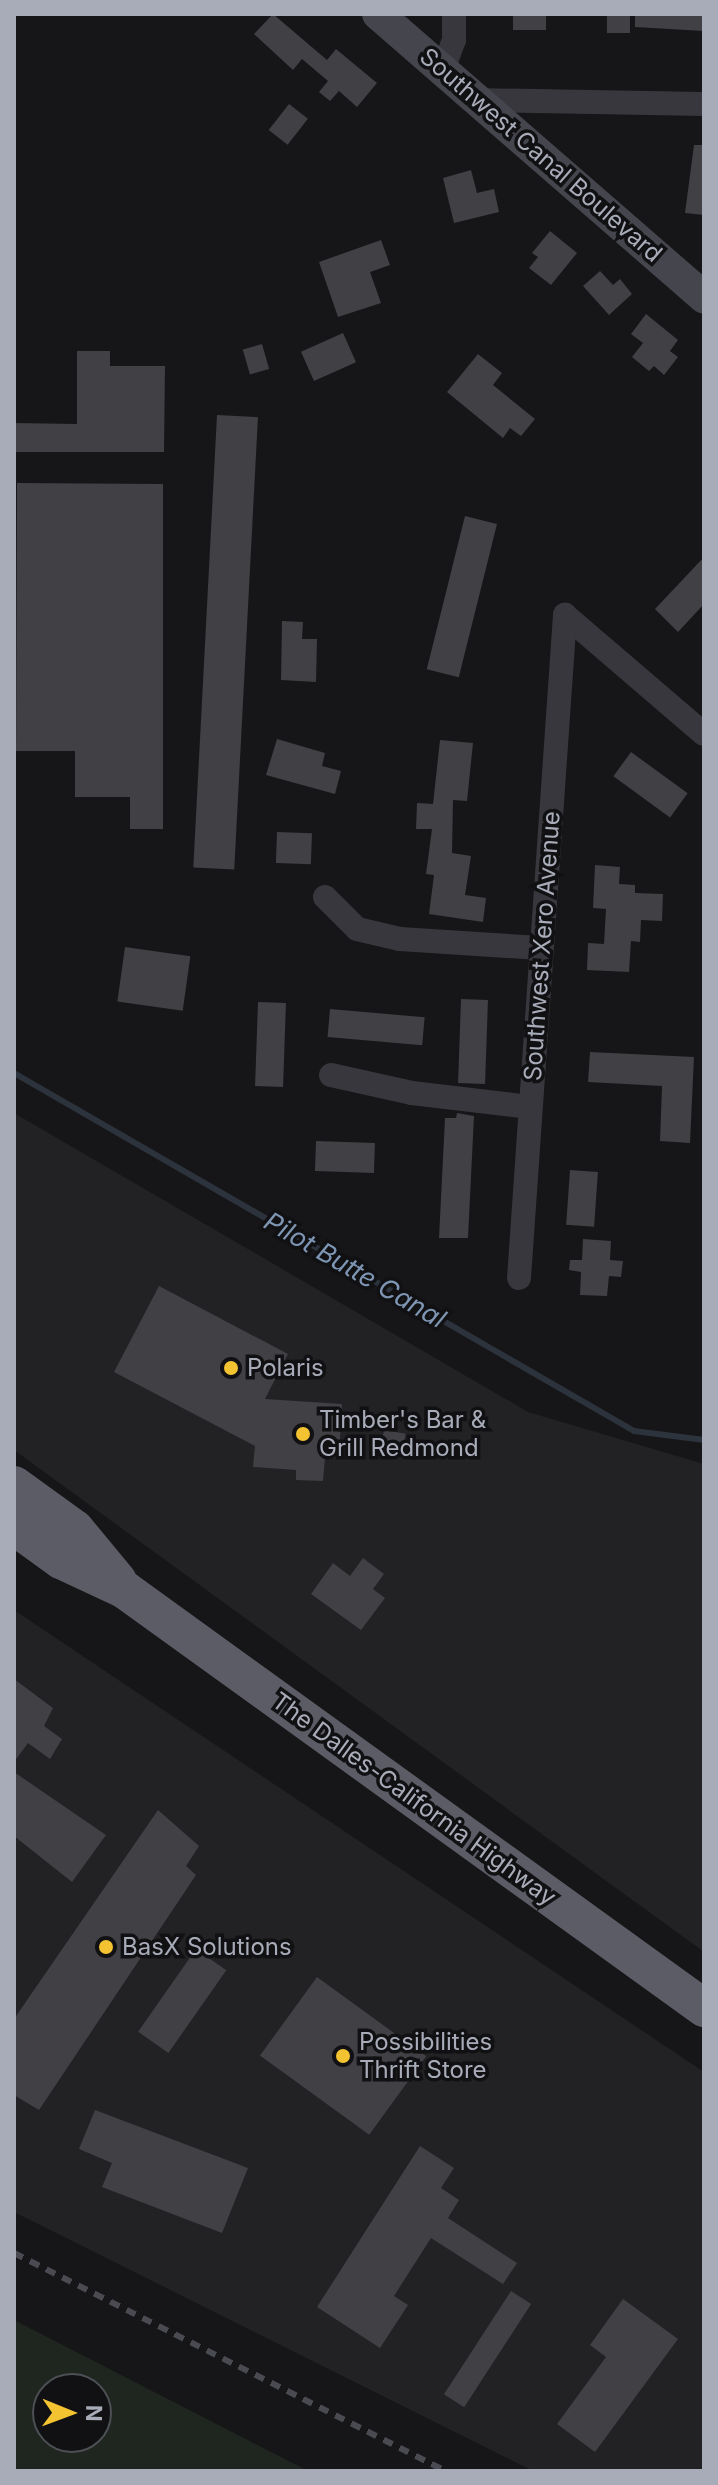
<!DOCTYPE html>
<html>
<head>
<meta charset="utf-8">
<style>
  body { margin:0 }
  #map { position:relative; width:718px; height:2485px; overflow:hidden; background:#161618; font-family:Inter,sans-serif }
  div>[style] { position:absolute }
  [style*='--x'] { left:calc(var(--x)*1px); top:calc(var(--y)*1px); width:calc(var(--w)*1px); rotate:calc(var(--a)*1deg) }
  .built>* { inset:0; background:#222225 }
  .green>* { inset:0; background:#1e261f }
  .stream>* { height:6px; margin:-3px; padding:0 3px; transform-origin:3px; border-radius:3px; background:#2c333c }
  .building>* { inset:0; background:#404045; transform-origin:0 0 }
  .minor>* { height:24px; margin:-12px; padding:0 12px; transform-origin:12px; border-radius:12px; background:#37373d }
  .secondary>* { height:32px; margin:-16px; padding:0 16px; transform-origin:16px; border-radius:16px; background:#45464d }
  .trunk>* { height:38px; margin:-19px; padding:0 19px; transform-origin:19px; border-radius:19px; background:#5b5c65 }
  .rail>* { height:6px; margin-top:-3px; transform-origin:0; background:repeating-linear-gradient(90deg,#4a4b52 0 10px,transparent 0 18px) }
  .dots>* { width:22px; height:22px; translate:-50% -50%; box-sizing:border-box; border:4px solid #111113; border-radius:50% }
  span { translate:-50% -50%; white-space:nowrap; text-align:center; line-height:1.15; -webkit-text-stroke:7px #111113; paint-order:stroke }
  .street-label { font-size:24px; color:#a8abb8 }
  .poi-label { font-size:24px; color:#a8abb8 }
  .left { translate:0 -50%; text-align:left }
  .water-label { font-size:26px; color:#7e96b3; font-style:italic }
  .frame { position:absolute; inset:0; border:16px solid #a8abb8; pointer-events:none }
  .north { position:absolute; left:32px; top:2373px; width:80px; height:80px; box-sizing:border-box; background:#111113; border:2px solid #4d4f55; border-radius:50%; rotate:91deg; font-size:22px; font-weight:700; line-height:32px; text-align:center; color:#a8abb8 }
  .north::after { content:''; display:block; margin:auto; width:28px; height:36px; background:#f4c331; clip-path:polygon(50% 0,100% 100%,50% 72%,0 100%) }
</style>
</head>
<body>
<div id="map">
  <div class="built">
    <i style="clip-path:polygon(14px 1113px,528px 1412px,704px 1464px,704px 1952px,14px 1450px)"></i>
    <i style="clip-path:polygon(14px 1610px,704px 2072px,704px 2471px,533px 2471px,14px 2212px)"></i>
  </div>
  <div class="green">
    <i style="clip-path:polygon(evenodd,14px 2320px,308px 2471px,14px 2471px,14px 2320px,48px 2389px,96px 2389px,96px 2437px,48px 2437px,48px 2389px)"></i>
  </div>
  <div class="stream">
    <i style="--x:14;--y:1073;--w:716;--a:30"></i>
    <i style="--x:634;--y:1431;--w:71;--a:7.3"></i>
  </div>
  <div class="building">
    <i style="clip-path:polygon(273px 14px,327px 60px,336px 49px,377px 83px,357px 107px,339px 91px,330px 101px,319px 92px,328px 81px,302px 59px,293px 70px,254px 34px)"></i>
    <i style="left:513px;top:14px;width:33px;height:16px"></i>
    <i style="left:607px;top:14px;width:23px;height:19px"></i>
    <i style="clip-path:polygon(635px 14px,704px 14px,704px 31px,635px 27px)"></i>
    <i style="left:289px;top:104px;width:24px;height:33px;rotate:38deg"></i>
    <i style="clip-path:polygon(694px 145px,704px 145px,704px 215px,685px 213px)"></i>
    <i style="clip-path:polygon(471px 170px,477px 193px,494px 189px,499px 212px,454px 223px,443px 178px)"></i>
    <i style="clip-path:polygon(550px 231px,577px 253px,551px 285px,529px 268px,538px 257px,532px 253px)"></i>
    <i style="clip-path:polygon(381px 240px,390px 265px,370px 272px,381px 303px,338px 317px,319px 262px)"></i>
    <i style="clip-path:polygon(600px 271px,613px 285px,620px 279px,632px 294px,609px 315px,583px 286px)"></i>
    <i style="clip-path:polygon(646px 314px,678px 340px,670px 351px,678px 357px,664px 375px,654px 366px,649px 371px,632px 357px,643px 343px,631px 334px)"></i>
    <i style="left:343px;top:333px;width:32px;height:46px;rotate:66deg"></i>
    <i style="left:262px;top:344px;width:26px;height:20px;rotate:74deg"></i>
    <i style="clip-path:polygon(77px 351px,110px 351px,110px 366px,165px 366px,164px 452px,14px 452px,14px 423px,77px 424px)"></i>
    <i style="clip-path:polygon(478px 354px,502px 373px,493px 385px,535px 419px,521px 436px,510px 428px,503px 438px,447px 392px)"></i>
    <i style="left:217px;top:415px;width:41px;height:453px;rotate:3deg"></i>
    <i style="clip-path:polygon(17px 483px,163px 484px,163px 829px,130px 829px,130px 797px,75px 797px,75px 751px,16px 751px)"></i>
    <i style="left:465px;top:516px;width:33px;height:158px;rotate:14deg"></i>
    <i style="clip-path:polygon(704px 557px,704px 604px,678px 632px,655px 609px)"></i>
    <i style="clip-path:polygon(282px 621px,303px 622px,302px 639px,317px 639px,316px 682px,281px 680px)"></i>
    <i style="clip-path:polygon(277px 739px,325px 753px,322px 766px,341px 771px,335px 794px,266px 775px)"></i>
    <i style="clip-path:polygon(440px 740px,473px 743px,467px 801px,453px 800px,452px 853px,471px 856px,465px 895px,486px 898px,483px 922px,429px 914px,434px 875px,426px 874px,432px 829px,416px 829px,417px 803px,433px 804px)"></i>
    <i style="left:631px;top:752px;width:70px;height:30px;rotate:36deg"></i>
    <i style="left:277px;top:832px;width:35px;height:31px;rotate:2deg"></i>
    <i style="clip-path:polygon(595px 865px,620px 867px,619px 884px,635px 885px,635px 893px,663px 894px,662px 921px,641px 920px,640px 942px,631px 941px,629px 972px,587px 970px,588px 943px,604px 944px,606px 909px,593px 908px)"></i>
    <i style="left:125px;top:947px;width:66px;height:55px;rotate:8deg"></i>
    <i style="left:461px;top:999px;width:27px;height:84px;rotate:2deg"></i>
    <i style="left:258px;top:1002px;width:28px;height:84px;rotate:2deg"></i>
    <i style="left:330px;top:1009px;width:95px;height:28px;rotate:5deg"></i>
    <i style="clip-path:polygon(590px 1052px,694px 1057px,690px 1143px,660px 1141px,662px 1086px,588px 1082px)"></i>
    <i style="clip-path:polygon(457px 1113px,474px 1116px,468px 1238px,439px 1238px,445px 1118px,456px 1118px)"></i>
    <i style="left:316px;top:1141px;width:59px;height:30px;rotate:2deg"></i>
    <i style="left:570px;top:1170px;width:28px;height:55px;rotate:4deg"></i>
    <i style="clip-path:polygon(583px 1239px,611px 1241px,610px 1260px,623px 1261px,621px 1277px,609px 1276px,607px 1296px,580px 1295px,581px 1272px,569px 1270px,570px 1260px,582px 1260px)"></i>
    <i style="clip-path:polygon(159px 1286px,288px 1354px,265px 1399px,342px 1404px,339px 1458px,325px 1458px,323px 1481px,296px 1480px,296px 1470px,253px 1467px,255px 1446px,114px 1372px)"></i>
    <i style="left:384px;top:1430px;width:22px;height:22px;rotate:10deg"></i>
    <i style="clip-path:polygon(363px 1558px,384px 1574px,373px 1589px,385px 1598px,361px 1630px,311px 1594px,333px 1563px,350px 1576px)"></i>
    <i style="clip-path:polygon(14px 1679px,53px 1708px,44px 1726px,62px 1739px,50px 1759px,28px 1743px,14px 1762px)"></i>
    <i style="clip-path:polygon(14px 1772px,106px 1835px,72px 1882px,14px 1836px)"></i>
    <i style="clip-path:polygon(158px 1810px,199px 1846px,186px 1866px,196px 1875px,39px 2110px,14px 2095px,14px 2019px)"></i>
    <i style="left:196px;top:1949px;width:37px;height:101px;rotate:35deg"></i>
    <i style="left:317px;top:1977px;width:135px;height:97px;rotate:36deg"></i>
    <i style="clip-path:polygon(95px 2110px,248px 2168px,222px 2233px,102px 2187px,112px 2163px,79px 2149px)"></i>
    <i style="clip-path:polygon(420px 2146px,454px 2168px,441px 2188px,459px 2200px,448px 2218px,517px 2263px,503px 2284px,431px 2238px,394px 2296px,408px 2305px,380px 2348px,317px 2307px)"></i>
    <i style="left:511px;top:2291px;width:24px;height:123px;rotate:33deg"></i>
    <i style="clip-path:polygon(623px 2299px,678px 2339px,595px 2452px,557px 2424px,606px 2357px,590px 2345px)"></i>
  </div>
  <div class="minor">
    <i style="--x:443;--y:70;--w:32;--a:-70"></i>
    <i style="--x:454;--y:40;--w:26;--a:-90"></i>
    <i style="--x:474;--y:100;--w:230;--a:1"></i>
    <i style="--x:565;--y:615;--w:183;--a:40.6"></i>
    <i style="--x:325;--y:897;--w:45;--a:45"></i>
    <i style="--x:357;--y:929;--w:44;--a:13.1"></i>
    <i style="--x:400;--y:939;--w:141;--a:3.7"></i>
    <i style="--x:331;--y:1075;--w:83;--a:12.5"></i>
    <i style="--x:412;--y:1093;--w:119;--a:6.8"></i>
    <i style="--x:519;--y:1278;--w:665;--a:-86.03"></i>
  </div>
  <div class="secondary">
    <i style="--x:378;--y:14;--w:432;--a:41"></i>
  </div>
  <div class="trunk">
    <i style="--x:14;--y:1485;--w:75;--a:35.8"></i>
    <i style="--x:75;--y:1529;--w:67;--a:50.4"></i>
    <i style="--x:14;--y:1526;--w:58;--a:35.9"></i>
    <i style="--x:61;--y:1560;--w:71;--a:25.1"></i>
    <i style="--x:125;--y:1590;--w:714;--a:35.83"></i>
  </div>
  <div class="rail">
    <i style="--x:14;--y:2253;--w:484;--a:26.8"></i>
  </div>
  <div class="dots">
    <i style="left:231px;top:1368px;background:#f4c331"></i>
    <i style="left:303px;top:1434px;background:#f4c331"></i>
    <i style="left:106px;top:1947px;background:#f4c331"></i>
    <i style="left:343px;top:2056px;background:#f4c331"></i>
  </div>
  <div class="street-label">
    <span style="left:541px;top:155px;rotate:41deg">Southwest Canal Boulevard</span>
    <span style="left:542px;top:946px;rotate:-86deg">Southwest Xero Avenue</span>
    <span style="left:414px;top:1799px;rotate:36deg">The Dalles-California Highway</span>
  </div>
  <div class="poi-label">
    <span class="left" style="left:247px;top:1368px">Polaris</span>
    <span class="left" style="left:319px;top:1434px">Timber's Bar &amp;<br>Grill Redmond</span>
    <span class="left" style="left:122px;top:1947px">BasX Solutions</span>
    <span class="left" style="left:359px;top:2056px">Possibilities<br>Thrift Store</span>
  </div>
  <div class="water-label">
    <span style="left:355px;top:1270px;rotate:30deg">Pilot Butte Canal</span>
  </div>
  <div class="frame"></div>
  <div class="north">N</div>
</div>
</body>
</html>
